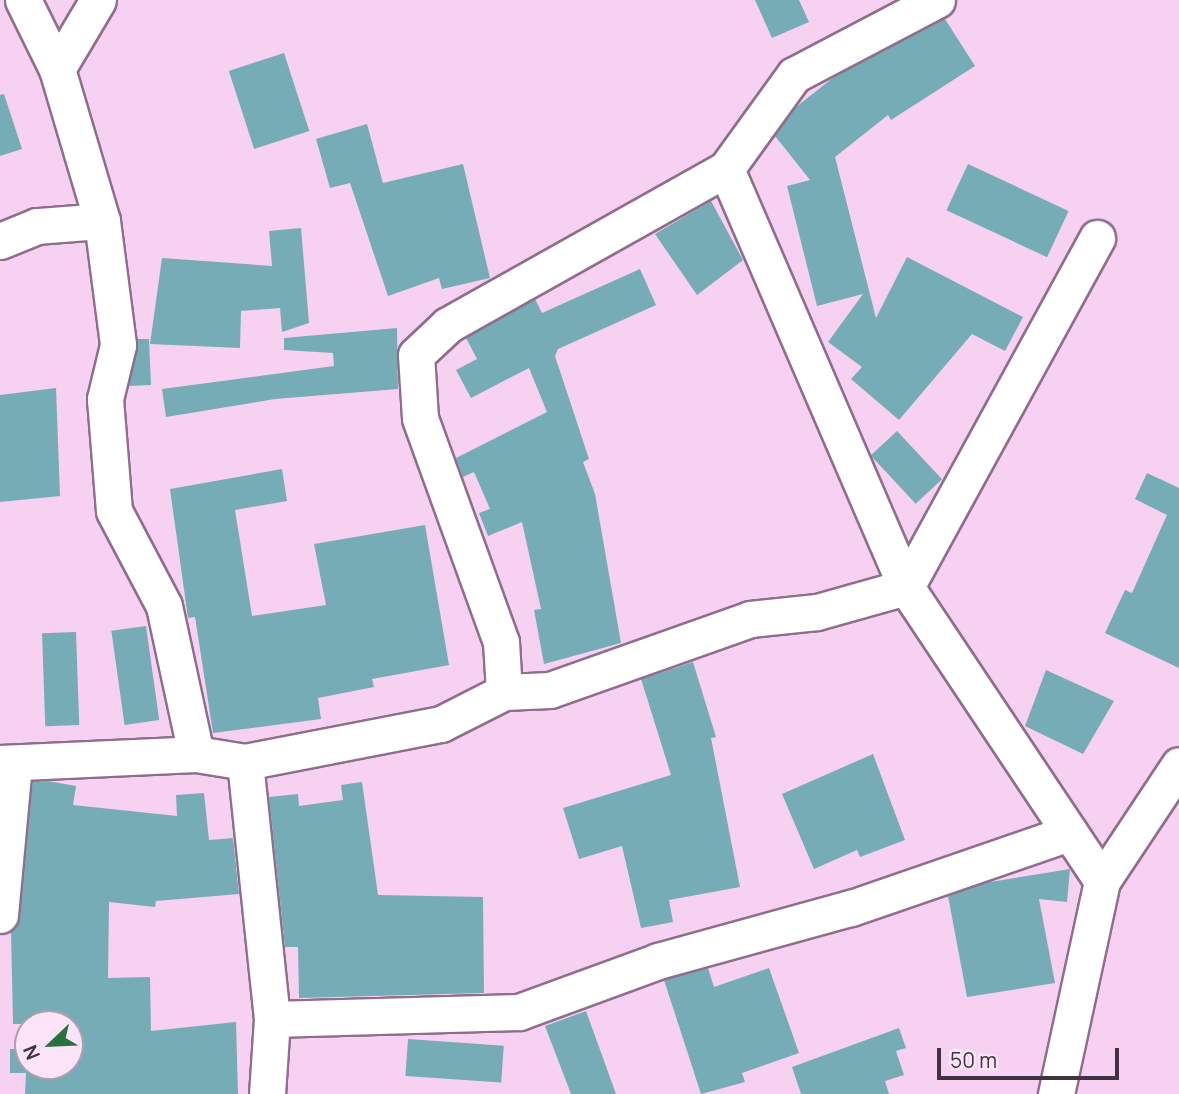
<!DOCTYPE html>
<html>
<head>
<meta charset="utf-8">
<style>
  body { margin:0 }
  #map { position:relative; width:1179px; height:1094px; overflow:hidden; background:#f7d1f1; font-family:Manrope,sans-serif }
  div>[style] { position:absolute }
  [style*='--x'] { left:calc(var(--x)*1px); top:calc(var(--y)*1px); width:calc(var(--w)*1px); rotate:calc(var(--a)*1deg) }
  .building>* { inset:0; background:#75acb6; transform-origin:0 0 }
  .roads { filter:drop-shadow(2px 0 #8f6e8b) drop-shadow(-2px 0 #8f6e8b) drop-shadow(0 2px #8f6e8b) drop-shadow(0 -2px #8f6e8b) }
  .minor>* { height:35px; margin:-17.5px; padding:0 17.5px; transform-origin:17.5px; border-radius:17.5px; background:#fff }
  span { translate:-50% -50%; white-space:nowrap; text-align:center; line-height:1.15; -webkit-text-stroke:7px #fbe4f7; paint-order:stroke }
  .north { position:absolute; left:14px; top:1010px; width:70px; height:70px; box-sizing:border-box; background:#fbe4f7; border:2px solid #b09dad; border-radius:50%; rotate:247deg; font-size:19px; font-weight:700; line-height:28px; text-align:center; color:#40323e }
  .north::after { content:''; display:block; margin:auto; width:24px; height:32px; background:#297240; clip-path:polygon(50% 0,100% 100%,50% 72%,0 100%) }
  .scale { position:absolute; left:937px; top:1048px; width:182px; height:32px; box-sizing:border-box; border:4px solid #40323e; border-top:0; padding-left:9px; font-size:21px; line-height:24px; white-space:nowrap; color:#40323e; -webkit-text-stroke:5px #fbe4f7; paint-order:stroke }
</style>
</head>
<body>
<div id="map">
  <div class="building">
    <i style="clip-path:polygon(755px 0,799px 0,809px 22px,772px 38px)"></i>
    <i style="clip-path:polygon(945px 19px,975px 66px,891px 120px,888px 115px,835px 157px,876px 318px,907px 257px,1023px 317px,1005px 351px,972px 334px,899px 420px,851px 379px,862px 367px,828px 342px,863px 294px,817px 306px,787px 186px,810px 180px,775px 136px,796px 107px,834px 77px)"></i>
    <i style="left:284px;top:53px;width:82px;height:58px;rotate:72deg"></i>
    <i style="clip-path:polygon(4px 94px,22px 149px,0 156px,0 95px)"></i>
    <i style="clip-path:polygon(367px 124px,383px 183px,463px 164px,490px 278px,442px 289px,439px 278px,388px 296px,350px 183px,330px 188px,316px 139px)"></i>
    <i style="left:968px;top:164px;width:111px;height:51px;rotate:25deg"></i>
    <i style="clip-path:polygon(711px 201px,743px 260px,697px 295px,655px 234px)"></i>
    <i style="clip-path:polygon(301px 228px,309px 323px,282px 332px,280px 308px,241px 311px,240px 348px,150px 344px,162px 258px,272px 266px,269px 231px)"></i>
    <i style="clip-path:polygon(640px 269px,656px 305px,558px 349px,555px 356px,589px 459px,583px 462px,595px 494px,621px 643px,544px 664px,534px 610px,541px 609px,522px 522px,488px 536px,479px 513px,490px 509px,474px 472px,463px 477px,456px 458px,547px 412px,529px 368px,471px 398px,456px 370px,477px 359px,466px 338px,535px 299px,542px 313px)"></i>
    <i style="clip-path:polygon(397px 328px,398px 389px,275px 399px,166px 417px,162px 389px,334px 366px,333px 353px,284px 350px,284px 338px)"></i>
    <i style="clip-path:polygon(138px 339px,149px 339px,151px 385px,129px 386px)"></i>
    <i style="clip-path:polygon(56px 388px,60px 496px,0 502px,0 395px)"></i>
    <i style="left:897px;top:431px;width:66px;height:36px;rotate:47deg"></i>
    <i style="clip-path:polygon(282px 469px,287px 501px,235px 510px,252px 616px,326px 605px,314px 544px,425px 525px,449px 665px,372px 679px,374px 687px,318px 698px,321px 719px,213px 733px,195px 617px,188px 618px,170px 489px)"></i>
    <i style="clip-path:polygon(1147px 473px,1179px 488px,1179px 668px,1105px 633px,1125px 590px,1132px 593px,1167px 515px,1135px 499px)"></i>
    <i style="left:146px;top:626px;width:95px;height:35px;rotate:82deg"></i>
    <i style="left:76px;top:632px;width:93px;height:34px;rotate:88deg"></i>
    <i style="clip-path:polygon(693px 662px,716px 737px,711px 738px,740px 887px,669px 900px,673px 922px,641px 928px,622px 846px,579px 859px,563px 808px,671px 775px,641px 679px)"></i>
    <i style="clip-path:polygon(1046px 670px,1114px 701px,1083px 754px,1025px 726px)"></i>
    <i style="clip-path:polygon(873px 754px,905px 840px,860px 857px,857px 850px,814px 869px,782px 794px)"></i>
    <i style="clip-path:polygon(48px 781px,76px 786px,73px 805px,177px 816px,176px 795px,204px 793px,209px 840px,233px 838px,239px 894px,156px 901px,155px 907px,109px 902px,108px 978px,150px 977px,151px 1031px,236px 1022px,238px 1094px,25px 1094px,26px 1073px,10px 1073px,10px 1049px,28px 1049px,28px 1066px,70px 1066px,70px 1024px,13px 1024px,11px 931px,20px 917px,32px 787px,33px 782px)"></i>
    <i style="clip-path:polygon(362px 782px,378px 895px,483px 897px,484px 993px,299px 998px,298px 947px,285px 947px,269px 797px,298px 794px,299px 806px,343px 800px,341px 785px)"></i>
    <i style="clip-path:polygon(1070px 869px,1067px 902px,1039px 899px,1055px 983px,967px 997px,948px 896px,984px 883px)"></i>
    <i style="clip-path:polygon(708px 968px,714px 987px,769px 968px,799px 1053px,742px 1073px,745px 1082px,701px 1094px,664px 980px)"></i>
    <i style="clip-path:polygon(586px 1011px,616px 1094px,571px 1094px,545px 1026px)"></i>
    <i style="clip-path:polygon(899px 1028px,906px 1048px,896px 1051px,904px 1075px,885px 1081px,889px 1094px,801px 1094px,792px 1067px)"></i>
    <i style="left:408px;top:1039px;width:96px;height:37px;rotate:4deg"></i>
  </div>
  <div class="roads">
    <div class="minor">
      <i style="--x:23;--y:0;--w:77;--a:63.8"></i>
      <i style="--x:57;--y:69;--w:159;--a:73.5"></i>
      <i style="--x:102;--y:221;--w:125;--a:82.6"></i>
      <i style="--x:118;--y:345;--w:56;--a:103.5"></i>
      <i style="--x:105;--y:399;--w:112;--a:85.4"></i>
      <i style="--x:114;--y:511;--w:107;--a:62.2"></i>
      <i style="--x:164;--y:606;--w:151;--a:77.8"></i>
      <i style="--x:196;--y:754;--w:50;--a:9.3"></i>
      <i style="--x:245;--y:762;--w:258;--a:84"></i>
      <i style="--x:272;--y:1019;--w:75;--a:93.8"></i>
      <i style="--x:937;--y:0;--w:161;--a:152.3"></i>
      <i style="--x:794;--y:75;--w:116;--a:125.9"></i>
      <i style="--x:726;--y:169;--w:455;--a:66.7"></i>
      <i style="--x:906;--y:587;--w:353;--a:56.3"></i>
      <i style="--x:57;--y:69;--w:80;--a:-59.3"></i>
      <i style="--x:0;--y:241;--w:40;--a:-22"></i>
      <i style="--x:37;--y:226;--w:65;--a:-4.4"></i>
      <i style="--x:504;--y:692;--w:46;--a:-2.5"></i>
      <i style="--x:550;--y:690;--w:212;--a:-19.5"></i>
      <i style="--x:750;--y:619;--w:67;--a:-6"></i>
      <i style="--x:817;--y:612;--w:92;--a:-15.7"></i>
      <i style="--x:906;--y:587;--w:398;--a:-61.3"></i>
      <i style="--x:245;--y:762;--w:200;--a:-11"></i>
      <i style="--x:441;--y:724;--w:71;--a:-26.9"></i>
      <i style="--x:504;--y:692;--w:50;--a:-93.4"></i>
      <i style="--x:501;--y:642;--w:238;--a:-109.9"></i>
      <i style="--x:420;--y:418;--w:63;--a:-93.6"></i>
      <i style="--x:416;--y:355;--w:44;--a:-43.2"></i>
      <i style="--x:448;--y:325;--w:319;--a:-29.3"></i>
      <i style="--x:0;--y:763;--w:196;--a:-2.6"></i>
      <i style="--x:0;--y:915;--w:152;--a:-84.7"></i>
      <i style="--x:272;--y:1019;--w:247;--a:-1.6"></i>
      <i style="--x:519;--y:1012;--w:148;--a:-20.1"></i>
      <i style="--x:658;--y:961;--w:200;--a:-15.4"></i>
      <i style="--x:851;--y:908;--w:231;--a:-19"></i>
      <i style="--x:1056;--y:1094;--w:218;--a:-77.8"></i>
      <i style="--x:1102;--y:881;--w:139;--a:-56.4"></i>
    </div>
  </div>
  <div class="north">N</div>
  <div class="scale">50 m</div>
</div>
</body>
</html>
